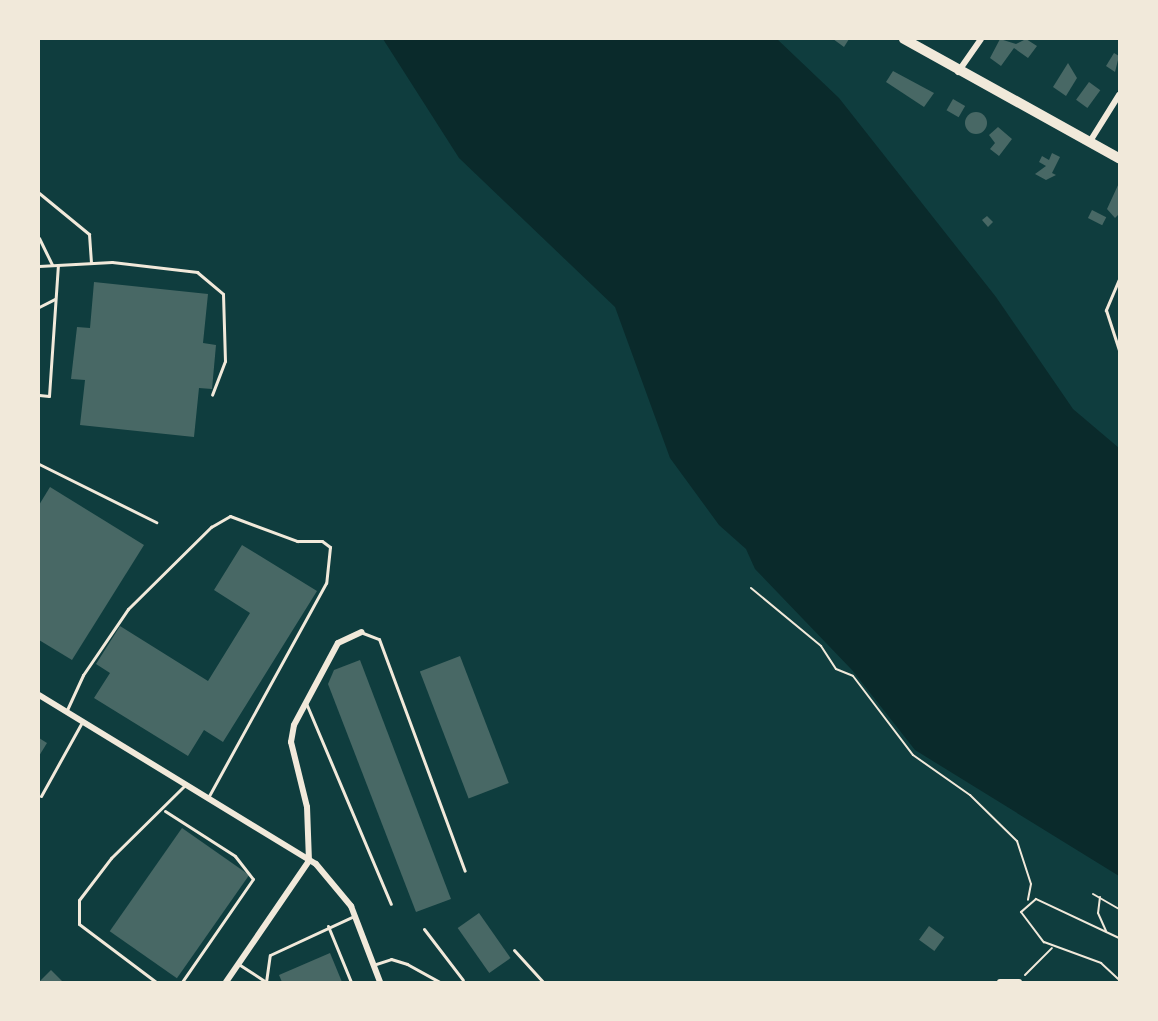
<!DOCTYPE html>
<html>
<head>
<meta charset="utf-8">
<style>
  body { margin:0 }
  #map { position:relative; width:1158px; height:1021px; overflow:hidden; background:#0f3d3e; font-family:"PT Sans Narrow",sans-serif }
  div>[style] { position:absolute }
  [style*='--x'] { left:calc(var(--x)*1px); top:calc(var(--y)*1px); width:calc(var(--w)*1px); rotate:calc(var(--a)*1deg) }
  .water>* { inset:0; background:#0a2a2b }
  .building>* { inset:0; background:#486865; transform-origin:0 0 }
  .round { border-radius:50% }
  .path>* { height:2px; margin:-1px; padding:0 1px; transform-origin:1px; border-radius:1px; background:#f1e9da }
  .service>* { height:3px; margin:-1.5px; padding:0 1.5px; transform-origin:1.5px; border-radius:1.5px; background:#f1e9da }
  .minor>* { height:6px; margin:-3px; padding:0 3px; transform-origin:3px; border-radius:3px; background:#f1e9da }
  .primary>* { height:10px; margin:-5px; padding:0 5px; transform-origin:5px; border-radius:5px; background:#f1e9da }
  span { translate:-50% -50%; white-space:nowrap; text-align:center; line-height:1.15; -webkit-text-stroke:6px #f1e9da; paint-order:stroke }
  .frame { position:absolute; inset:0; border:40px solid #f1e9da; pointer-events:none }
</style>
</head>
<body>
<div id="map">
  <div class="water">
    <i style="clip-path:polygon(383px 39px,777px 39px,839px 98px,996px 297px,1073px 409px,1119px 448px,1119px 876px,915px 750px,852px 670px,755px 569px,746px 549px,719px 525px,670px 458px,615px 307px,459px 158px)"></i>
  </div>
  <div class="building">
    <i style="clip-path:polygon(833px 39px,849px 39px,844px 47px)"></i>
    <i style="clip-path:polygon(1000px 39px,1016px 44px,1026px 39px,1037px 46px,1028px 58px,1014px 48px,1001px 66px,990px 58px)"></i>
    <i style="clip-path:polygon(1114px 53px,1119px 56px,1115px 72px,1106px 66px)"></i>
    <i style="clip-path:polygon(1068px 63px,1077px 78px,1066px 96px,1053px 87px)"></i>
    <i style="clip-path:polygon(893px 71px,934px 93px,924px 107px,886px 82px)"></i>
    <i style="left:1089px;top:82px;width:14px;height:22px;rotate:36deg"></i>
    <i style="left:953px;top:99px;width:14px;height:13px;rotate:30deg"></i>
    <i class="round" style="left:965px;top:112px;width:22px;height:22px"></i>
    <i style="clip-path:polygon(998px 127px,1012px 139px,999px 156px,990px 149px,995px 143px,989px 135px)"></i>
    <i style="clip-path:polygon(1052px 153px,1060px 157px,1052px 173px,1056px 175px,1046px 180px,1035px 174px,1046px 166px,1039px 162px,1042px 156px,1049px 160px)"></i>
    <i style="clip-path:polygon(1119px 183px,1119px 214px,1115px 218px,1107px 209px)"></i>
    <i style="left:1092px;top:210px;width:16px;height:9px;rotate:27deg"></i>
    <i style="clip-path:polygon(987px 216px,993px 222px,988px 227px,982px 220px)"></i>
    <i style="clip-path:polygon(94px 282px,208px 294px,203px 343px,216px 345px,212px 389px,199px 388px,194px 437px,80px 425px,85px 380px,71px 379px,77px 327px,90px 328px)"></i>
    <i style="clip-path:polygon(50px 487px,144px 545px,72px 660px,39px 640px,39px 505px)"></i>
    <i style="clip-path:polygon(242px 545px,317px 591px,223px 742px,204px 730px,188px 756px,94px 698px,110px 673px,96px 664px,120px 626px,208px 681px,250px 613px,214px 590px)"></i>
    <i style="left:460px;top:656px;width:136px;height:43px;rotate:69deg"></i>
    <i style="clip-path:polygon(360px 660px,451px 899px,416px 912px,328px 684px,334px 670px)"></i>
    <i style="clip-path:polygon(39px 738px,47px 743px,39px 756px)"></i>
    <i style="left:182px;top:828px;width:82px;height:126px;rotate:35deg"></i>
    <i style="left:479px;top:913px;width:55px;height:26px;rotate:55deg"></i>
    <i style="left:929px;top:926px;width:19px;height:17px;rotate:36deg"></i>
    <i style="clip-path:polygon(330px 953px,342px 982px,282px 982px,279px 975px)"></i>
    <i style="clip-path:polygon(51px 970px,63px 982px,39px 982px)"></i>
  </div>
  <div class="path">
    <i style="--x:751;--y:588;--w:91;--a:39.6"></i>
    <i style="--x:821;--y:646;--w:27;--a:57"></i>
    <i style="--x:836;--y:669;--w:18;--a:22"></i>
    <i style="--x:853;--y:676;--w:99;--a:52.8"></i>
    <i style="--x:913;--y:755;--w:70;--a:35.1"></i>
    <i style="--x:970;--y:795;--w:66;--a:44.4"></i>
    <i style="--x:1017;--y:841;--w:45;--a:72"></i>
    <i style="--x:1031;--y:884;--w:16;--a:101"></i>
    <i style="--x:1093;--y:894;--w:30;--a:30"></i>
    <i style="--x:1100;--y:897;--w:16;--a:97"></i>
    <i style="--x:1098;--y:913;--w:20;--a:66"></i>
    <i style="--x:1119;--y:938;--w:92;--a:-154.8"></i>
    <i style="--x:1036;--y:899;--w:20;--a:139"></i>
    <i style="--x:1021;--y:912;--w:38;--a:53"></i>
    <i style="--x:1044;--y:942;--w:61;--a:20.2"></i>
    <i style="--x:1101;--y:963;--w:25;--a:43"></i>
    <i style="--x:1025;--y:975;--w:38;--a:-45"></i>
  </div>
  <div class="service">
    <i style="--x:39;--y:193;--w:65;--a:39.4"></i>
    <i style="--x:89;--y:234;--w:29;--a:86"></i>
    <i style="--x:39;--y:238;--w:30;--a:64"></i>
    <i style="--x:39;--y:266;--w:73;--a:-3.1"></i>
    <i style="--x:112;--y:262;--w:86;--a:6.7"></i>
    <i style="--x:197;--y:272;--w:34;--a:40"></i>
    <i style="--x:223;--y:294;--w:67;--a:88.3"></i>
    <i style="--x:225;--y:361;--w:36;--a:111"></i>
    <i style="--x:1119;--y:279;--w:34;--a:113"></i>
    <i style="--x:1106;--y:310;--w:42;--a:72"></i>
    <i style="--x:39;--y:307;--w:18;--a:-27"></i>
    <i style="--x:39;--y:395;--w:10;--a:6"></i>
    <i style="--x:49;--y:396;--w:131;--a:-86.1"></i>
    <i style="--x:39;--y:464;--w:131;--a:26.4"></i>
    <i style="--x:363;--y:633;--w:17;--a:21"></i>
    <i style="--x:379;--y:639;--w:247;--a:69.7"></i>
    <i style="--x:306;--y:703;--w:218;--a:67.1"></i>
    <i style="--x:66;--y:712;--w:41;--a:-65.3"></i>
    <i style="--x:83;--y:675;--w:80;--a:-55.7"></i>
    <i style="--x:128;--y:609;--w:117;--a:-44.7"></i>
    <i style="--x:211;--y:527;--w:22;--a:-30"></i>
    <i style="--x:230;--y:516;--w:72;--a:20.5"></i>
    <i style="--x:297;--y:541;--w:25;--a:0"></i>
    <i style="--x:322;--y:541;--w:10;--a:37"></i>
    <i style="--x:330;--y:547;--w:36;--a:96"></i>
    <i style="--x:326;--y:583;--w:245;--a:118.8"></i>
    <i style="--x:41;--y:796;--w:85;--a:-61"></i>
    <i style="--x:165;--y:811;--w:83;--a:32.7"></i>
    <i style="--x:235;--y:856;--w:29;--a:52"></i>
    <i style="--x:253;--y:879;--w:125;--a:124.6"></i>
    <i style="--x:328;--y:926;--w:61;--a:67.7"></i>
    <i style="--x:424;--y:929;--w:64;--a:52.6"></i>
    <i style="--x:514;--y:950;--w:43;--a:47.8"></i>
    <i style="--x:240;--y:965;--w:31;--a:33"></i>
    <i style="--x:373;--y:965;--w:19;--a:-18"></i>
    <i style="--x:391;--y:959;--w:17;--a:17"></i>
    <i style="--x:407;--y:964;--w:38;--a:29"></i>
    <i style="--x:156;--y:982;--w:96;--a:-143"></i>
    <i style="--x:79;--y:924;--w:24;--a:-90"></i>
    <i style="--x:79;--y:900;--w:53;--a:-52.7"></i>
    <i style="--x:111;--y:858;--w:104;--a:-44.6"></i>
    <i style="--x:266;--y:982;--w:27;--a:-82"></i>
    <i style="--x:270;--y:955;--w:93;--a:-24.9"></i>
    <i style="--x:456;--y:982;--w:8;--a:0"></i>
  </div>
  <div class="minor">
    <i style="--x:958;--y:72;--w:40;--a:-55.1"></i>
    <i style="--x:1089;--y:143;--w:57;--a:-58"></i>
    <i style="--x:39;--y:695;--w:324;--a:31.4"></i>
    <i style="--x:316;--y:864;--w:55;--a:50.2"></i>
    <i style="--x:351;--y:906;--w:81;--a:69.1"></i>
    <i style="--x:226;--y:982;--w:147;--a:-55.6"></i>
    <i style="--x:309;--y:861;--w:54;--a:-92.1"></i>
    <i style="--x:307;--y:807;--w:67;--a:-103.8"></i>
    <i style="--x:291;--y:742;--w:17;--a:-80"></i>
    <i style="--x:294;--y:725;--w:93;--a:-61.8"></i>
    <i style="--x:338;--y:643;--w:26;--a:-25"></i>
    <i style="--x:1000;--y:982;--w:19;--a:0"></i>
  </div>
  <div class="primary">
    <i style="--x:904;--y:39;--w:246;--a:29"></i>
  </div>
  <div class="frame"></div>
</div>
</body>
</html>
